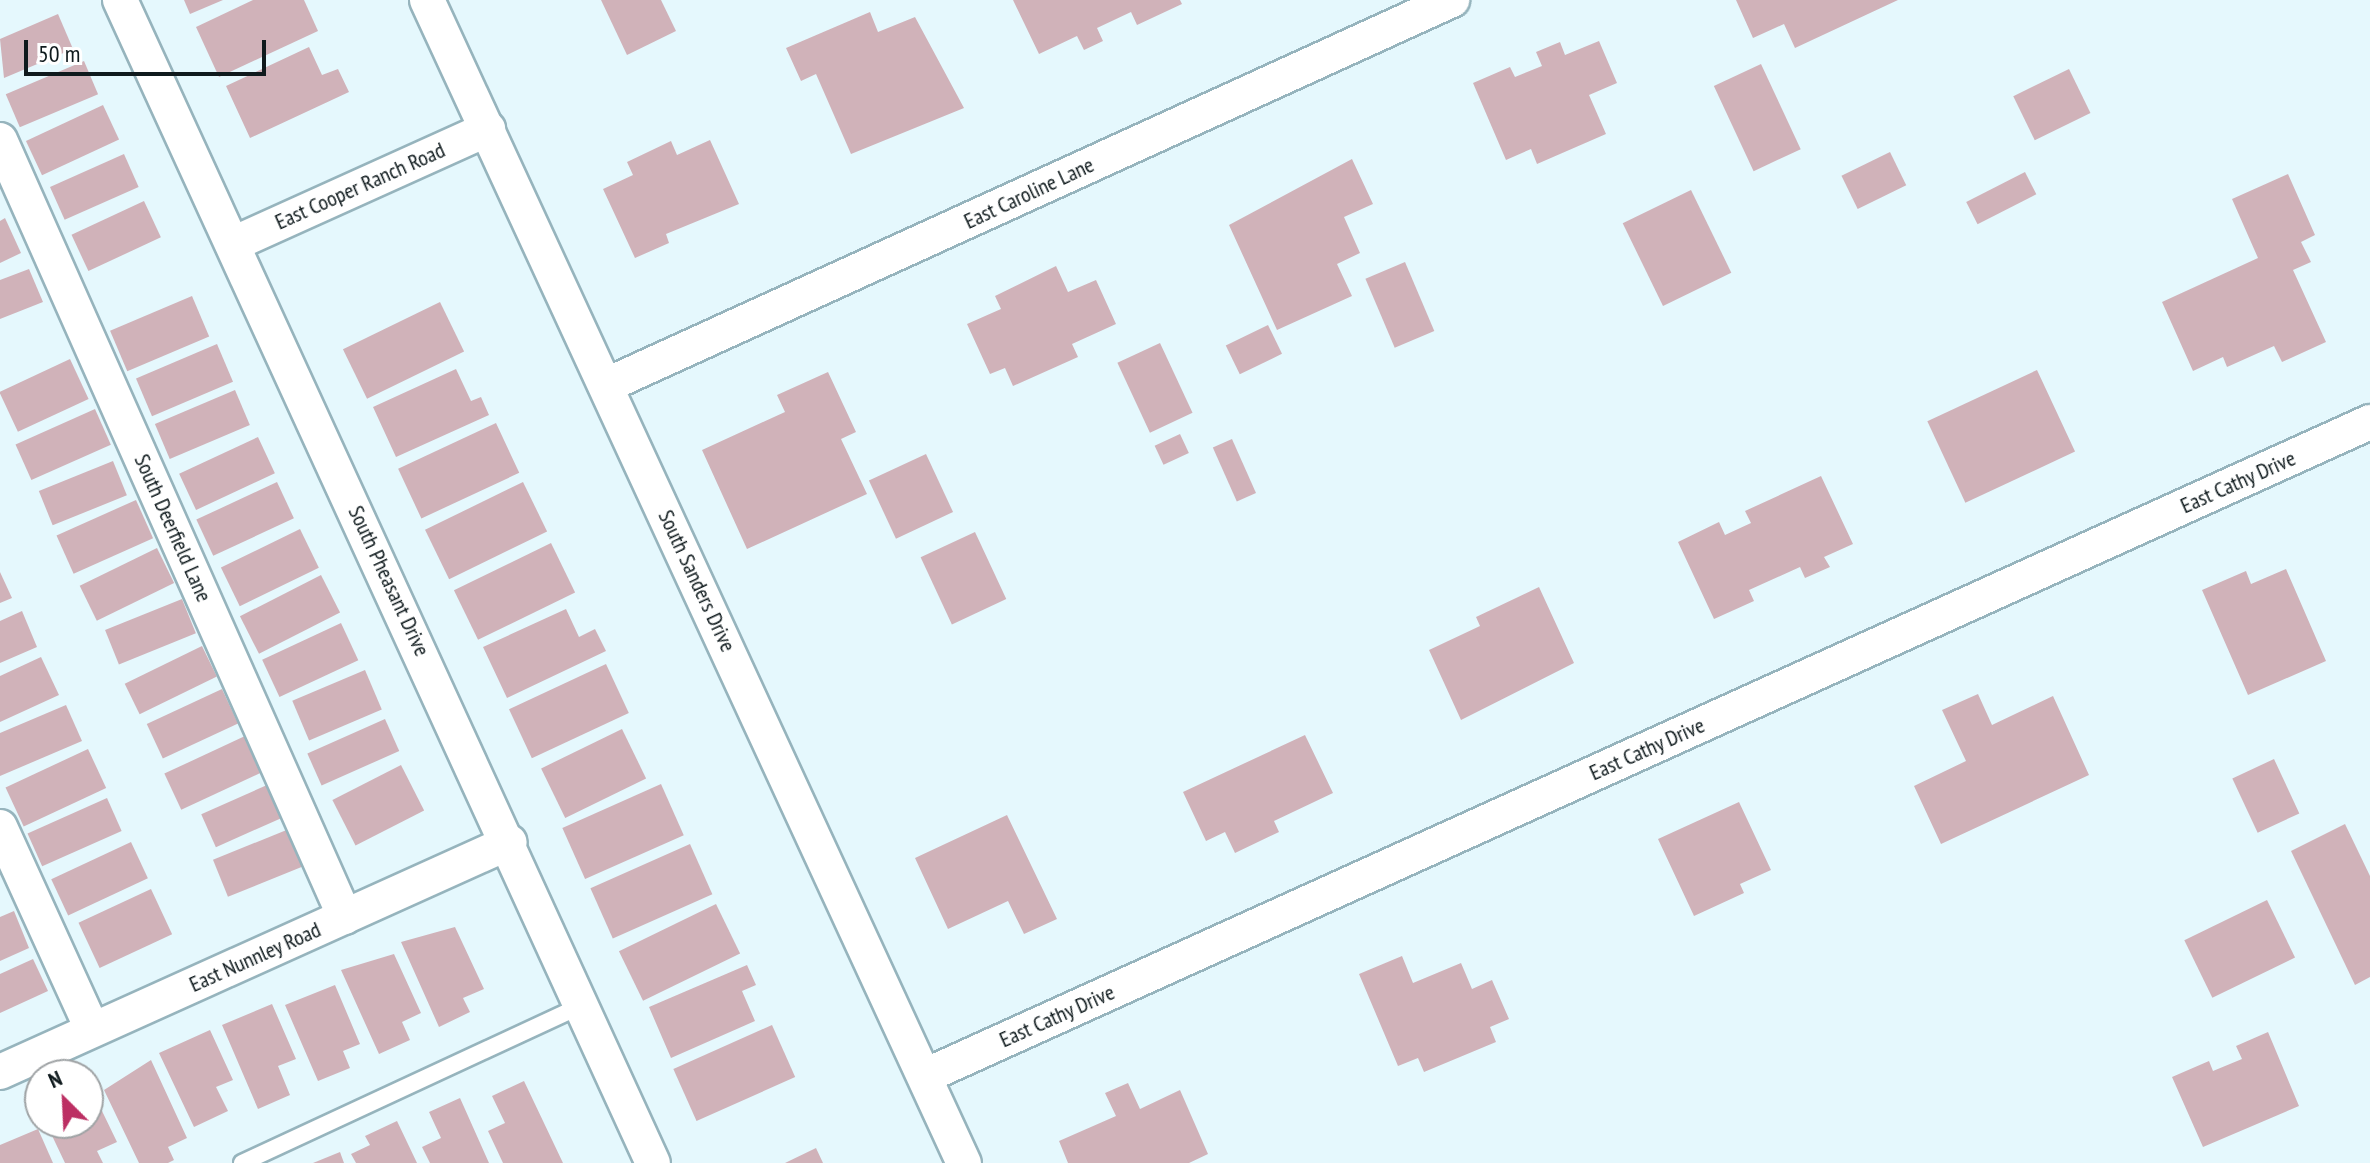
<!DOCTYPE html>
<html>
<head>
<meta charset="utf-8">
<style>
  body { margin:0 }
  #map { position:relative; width:2370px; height:1163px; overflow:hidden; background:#e5f8fd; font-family:"PT Sans Narrow",sans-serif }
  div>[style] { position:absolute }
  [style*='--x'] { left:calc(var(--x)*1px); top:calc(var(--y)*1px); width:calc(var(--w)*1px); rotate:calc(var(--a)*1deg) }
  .building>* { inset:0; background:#d0b2b9; transform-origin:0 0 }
  .roads { filter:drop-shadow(2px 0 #96b4bd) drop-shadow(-2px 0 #96b4bd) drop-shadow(0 2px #96b4bd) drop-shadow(0 -2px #96b4bd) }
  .lane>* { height:16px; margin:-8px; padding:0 8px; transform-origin:8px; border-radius:8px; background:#fff }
  .street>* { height:34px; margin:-17px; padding:0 17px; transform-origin:17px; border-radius:17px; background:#fff }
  span { translate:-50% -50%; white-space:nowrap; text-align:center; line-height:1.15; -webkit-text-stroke:6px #fff; paint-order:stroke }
  .street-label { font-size:22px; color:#0f1a1d }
  .north { position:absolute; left:24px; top:1059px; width:80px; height:80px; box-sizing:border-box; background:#fff; border:2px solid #9fa3a5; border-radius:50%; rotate:336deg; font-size:22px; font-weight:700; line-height:32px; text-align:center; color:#0f1a1d }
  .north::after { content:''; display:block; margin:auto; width:28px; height:36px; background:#bc2f63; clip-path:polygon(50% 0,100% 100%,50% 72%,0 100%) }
  .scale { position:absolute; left:24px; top:40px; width:242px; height:36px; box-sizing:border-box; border:4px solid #0f1a1d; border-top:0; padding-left:10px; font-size:24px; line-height:28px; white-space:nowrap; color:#0f1a1d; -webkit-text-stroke:6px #fff; paint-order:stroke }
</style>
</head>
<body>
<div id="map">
  <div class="building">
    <i style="clip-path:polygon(184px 0,223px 0,190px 14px)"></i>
    <i style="clip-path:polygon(253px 0,304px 0,318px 31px,219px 77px,196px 27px)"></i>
    <i style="clip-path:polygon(601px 0,661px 0,676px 31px,627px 55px)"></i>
    <i style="clip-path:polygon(1013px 0,1180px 0,1182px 4px,1137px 25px,1131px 12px,1097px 28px,1103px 41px,1084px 50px,1077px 36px,1039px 54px)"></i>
    <i style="clip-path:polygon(1736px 0,1898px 0,1795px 48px,1784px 24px,1753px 38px)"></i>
    <i style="clip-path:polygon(870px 12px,878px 32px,915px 17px,964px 108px,851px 154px,816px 74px,801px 81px,786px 48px)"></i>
    <i style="clip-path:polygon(58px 14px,73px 49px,4px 78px,0 39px)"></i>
    <i style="clip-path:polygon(1599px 41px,1617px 83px,1589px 95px,1606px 134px,1537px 164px,1531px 149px,1506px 160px,1473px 83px,1510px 67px,1515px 77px,1542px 66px,1536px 52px,1560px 42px,1565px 55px)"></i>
    <i style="clip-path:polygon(309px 47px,322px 75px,338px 69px,349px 92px,250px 138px,226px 86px)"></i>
    <i style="left:84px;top:61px;width:36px;height:85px;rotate:67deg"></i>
    <i style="left:1761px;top:64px;width:94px;height:52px;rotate:65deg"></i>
    <i style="left:2069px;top:69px;width:49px;height:62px;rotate:64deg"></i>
    <i style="left:103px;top:105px;width:38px;height:85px;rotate:65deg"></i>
    <i style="clip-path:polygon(710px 140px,739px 204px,666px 234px,669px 243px,635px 258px,603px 189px,633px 175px,627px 162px,671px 141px,677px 155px)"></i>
    <i style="left:1890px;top:152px;width:37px;height:54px;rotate:64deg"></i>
    <i style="left:124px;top:154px;width:36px;height:81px;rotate:66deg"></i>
    <i style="clip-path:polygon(1352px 159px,1373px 204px,1344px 217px,1360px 253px,1337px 264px,1352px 296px,1277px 330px,1229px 225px)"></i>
    <i style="left:2025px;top:172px;width:25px;height:66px;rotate:63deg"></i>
    <i style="clip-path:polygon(2288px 174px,2315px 235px,2301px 242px,2311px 262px,2293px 270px,2326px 342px,2282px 362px,2274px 346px,2227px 367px,2223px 357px,2193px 371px,2162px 302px,2258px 258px,2232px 199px)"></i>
    <i style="left:1691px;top:190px;width:92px;height:76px;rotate:64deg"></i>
    <i style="left:144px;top:201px;width:40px;height:80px;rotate:65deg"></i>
    <i style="clip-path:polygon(5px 218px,21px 253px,0 263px,0 221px)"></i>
    <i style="left:1405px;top:262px;width:75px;height:43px;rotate:67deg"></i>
    <i style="clip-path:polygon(1056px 266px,1068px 292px,1096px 280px,1116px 324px,1072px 344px,1078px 357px,1013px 386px,1005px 368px,990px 374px,967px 324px,1001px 309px,995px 296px)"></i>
    <i style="clip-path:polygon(29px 269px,43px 302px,0 319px,0 280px)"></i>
    <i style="left:192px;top:296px;width:44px;height:89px;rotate:67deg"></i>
    <i style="left:440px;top:302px;width:55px;height:108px;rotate:64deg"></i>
    <i style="left:1268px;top:325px;width:32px;height:47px;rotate:64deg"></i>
    <i style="left:1160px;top:343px;width:77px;height:47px;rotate:65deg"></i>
    <i style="left:217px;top:344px;width:41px;height:88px;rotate:67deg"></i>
    <i style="left:70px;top:359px;width:44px;height:78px;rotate:65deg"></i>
    <i style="clip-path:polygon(456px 369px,471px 401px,481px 397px,489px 415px,396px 457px,373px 407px)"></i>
    <i style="left:2037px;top:370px;width:90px;height:121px;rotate:65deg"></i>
    <i style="clip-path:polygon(828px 372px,856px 432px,841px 439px,867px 494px,747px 549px,702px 450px,785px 412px,777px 395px)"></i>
    <i style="left:235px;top:390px;width:38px;height:87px;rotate:67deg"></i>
    <i style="left:95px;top:409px;width:39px;height:87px;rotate:66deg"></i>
    <i style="left:496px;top:423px;width:55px;height:108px;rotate:65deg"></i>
    <i style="left:1180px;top:434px;width:21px;height:28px;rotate:65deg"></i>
    <i style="left:258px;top:437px;width:40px;height:87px;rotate:65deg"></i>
    <i style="left:1232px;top:439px;width:59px;height:21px;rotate:66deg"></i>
    <i style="left:926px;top:454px;width:64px;height:63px;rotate:65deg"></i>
    <i style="left:113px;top:461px;width:37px;height:80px;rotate:68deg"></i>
    <i style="clip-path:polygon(1821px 476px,1853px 544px,1824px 557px,1830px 567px,1805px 578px,1800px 567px,1749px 590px,1754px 601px,1714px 619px,1678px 542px,1719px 522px,1725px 535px,1751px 523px,1745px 511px)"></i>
    <i style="left:277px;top:482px;width:40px;height:89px;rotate:65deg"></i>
    <i style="left:523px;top:482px;width:55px;height:109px;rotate:64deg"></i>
    <i style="left:136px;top:500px;width:42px;height:87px;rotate:66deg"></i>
    <i style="left:300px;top:529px;width:43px;height:88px;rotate:64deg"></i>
    <i style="left:975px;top:532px;width:74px;height:60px;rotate:65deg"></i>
    <i style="left:551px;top:543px;width:55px;height:108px;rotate:64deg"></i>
    <i style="left:157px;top:548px;width:39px;height:86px;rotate:64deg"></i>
    <i style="clip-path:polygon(2286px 569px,2326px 661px,2248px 695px,2202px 590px,2246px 571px,2251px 584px)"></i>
    <i style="clip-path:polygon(0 572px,12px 598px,0 603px)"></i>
    <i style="left:321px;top:575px;width:42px;height:91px;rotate:63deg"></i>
    <i style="clip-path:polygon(1539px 587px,1574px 663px,1461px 720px,1429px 650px,1480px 626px,1476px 617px)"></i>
    <i style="left:182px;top:599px;width:37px;height:83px;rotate:68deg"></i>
    <i style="clip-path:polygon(566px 609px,579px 637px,595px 629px,606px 651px,507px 698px,483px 647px)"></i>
    <i style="clip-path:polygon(22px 611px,37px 647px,0 663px,0 621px)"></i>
    <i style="left:341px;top:623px;width:41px;height:87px;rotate:65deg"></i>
    <i style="left:202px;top:646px;width:34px;height:86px;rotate:64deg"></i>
    <i style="clip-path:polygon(41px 657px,59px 695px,0 722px,0 676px)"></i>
    <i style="left:606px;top:664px;width:54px;height:107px;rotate:65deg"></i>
    <i style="left:365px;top:670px;width:43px;height:79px;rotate:67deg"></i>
    <i style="left:222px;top:689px;width:38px;height:83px;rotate:65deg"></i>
    <i style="clip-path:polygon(1978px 694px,1992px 725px,2053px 696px,2089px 775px,1941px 844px,1914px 786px,1966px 761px,1942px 710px)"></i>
    <i style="clip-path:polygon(66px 705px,82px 741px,0 776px,0 733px)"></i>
    <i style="left:385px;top:719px;width:35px;height:85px;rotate:66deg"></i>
    <i style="left:622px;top:729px;width:55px;height:90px;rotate:64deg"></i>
    <i style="clip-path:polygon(1305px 735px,1333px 793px,1274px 821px,1279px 832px,1235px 853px,1225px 832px,1206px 841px,1183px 792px)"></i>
    <i style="left:245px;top:736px;width:40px;height:89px;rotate:65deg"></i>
    <i style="left:88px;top:749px;width:43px;height:91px;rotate:65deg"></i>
    <i style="left:2274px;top:759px;width:60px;height:46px;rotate:65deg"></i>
    <i style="left:401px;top:765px;width:51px;height:77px;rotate:63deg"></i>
    <i style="left:661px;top:784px;width:56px;height:108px;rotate:66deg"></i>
    <i style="left:267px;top:785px;width:36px;height:72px;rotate:66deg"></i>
    <i style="left:107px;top:798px;width:36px;height:87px;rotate:66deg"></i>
    <i style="clip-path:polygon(1739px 802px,1771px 870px,1740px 884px,1744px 893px,1694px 916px,1658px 839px)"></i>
    <i style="clip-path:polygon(1007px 815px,1057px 919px,1024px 934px,1008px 901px,948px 929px,915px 858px)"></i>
    <i style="clip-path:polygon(2345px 824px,2370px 876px,2370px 977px,2355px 985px,2291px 851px)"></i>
    <i style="left:289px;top:829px;width:40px;height:82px;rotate:68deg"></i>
    <i style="left:131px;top:842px;width:40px;height:88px;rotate:65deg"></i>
    <i style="left:690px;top:844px;width:55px;height:109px;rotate:66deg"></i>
    <i style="left:151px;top:889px;width:50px;height:80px;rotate:65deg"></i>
    <i style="left:2267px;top:900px;width:64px;height:92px;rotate:64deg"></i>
    <i style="left:716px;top:904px;width:55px;height:108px;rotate:64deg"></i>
    <i style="clip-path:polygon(14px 911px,29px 948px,0 961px,0 917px)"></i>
    <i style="clip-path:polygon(455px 927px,484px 989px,463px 998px,470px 1012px,439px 1027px,401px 942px)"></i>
    <i style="clip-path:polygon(394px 954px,421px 1013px,402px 1022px,410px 1040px,379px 1054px,341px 970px)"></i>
    <i style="clip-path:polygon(1402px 956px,1413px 983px,1461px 963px,1472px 989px,1492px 980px,1509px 1019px,1490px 1027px,1496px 1042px,1424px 1072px,1418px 1058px,1398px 1066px,1359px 974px)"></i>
    <i style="clip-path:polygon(33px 959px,48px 991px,0 1013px,0 974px)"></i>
    <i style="clip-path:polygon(747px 965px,756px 985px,742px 991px,755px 1021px,671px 1058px,649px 1007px)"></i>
    <i style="clip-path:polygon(335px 985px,360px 1044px,343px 1051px,350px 1068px,318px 1081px,285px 1005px)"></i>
    <i style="clip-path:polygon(272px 1004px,296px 1059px,278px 1066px,290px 1095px,258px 1109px,222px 1025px)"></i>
    <i style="left:772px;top:1025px;width:57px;height:108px;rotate:66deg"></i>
    <i style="clip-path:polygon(210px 1030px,233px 1080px,216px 1087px,228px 1111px,194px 1127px,159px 1053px)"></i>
    <i style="clip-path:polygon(2268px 1032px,2299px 1106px,2203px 1147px,2172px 1077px,2209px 1061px,2213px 1071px,2242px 1059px,2236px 1046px)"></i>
    <i style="clip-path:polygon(151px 1060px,187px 1138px,168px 1147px,174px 1160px,168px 1163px,139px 1163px,104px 1090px)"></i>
    <i style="clip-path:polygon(524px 1081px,563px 1163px,503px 1163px,488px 1131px,505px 1123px,492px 1096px)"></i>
    <i style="clip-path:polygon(88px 1082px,117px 1142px,97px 1151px,103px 1163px,65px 1163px,46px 1123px,88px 1123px)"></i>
    <i style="clip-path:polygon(1128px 1083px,1140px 1109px,1180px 1090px,1208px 1154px,1189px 1163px,1068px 1163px,1059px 1141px,1116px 1116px,1105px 1093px)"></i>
    <i style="clip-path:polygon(460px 1098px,489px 1163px,430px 1163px,422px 1147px,441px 1138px,429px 1112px)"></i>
    <i style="clip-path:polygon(397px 1121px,417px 1163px,356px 1163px,351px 1154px,370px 1145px,365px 1136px)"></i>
    <i style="clip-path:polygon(38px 1129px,53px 1163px,0 1163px,0 1145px)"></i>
    <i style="clip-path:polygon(816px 1148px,823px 1163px,785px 1163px)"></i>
    <i style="clip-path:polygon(340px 1152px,344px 1163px,313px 1163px)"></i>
  </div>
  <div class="roads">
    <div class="lane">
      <i style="--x:242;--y:1163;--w:376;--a:-24.9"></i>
    </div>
    <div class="street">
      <i style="--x:120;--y:0;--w:1279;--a:65.38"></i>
      <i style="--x:427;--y:0;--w:1281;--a:65.22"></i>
      <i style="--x:0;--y:140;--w:850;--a:66.06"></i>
      <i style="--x:233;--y:244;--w:280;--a:-24.3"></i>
      <i style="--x:607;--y:385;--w:929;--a:-24.5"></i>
      <i style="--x:0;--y:827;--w:222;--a:65.5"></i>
      <i style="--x:0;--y:1072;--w:559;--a:-24.27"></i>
      <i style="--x:925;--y:1076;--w:1586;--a:-24.35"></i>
    </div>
  </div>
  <div class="street-label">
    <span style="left:360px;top:186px;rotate:-24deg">East Cooper Ranch Road</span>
    <span style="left:1029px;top:193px;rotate:-25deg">East Caroline Lane</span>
    <span style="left:2238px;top:482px;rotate:-24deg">East Cathy Drive</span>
    <span style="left:173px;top:528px;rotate:66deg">South Deerfield Lane</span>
    <span style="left:389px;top:581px;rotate:65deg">South Pheasant Drive</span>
    <span style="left:697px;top:581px;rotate:65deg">South Sanders Drive</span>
    <span style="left:1647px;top:749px;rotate:-24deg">East Cathy Drive</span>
    <span style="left:255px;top:957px;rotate:-24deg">East Nunnley Road</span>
    <span style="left:1057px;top:1016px;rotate:-24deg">East Cathy Drive</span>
  </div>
  <div class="north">N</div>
  <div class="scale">50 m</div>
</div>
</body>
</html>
